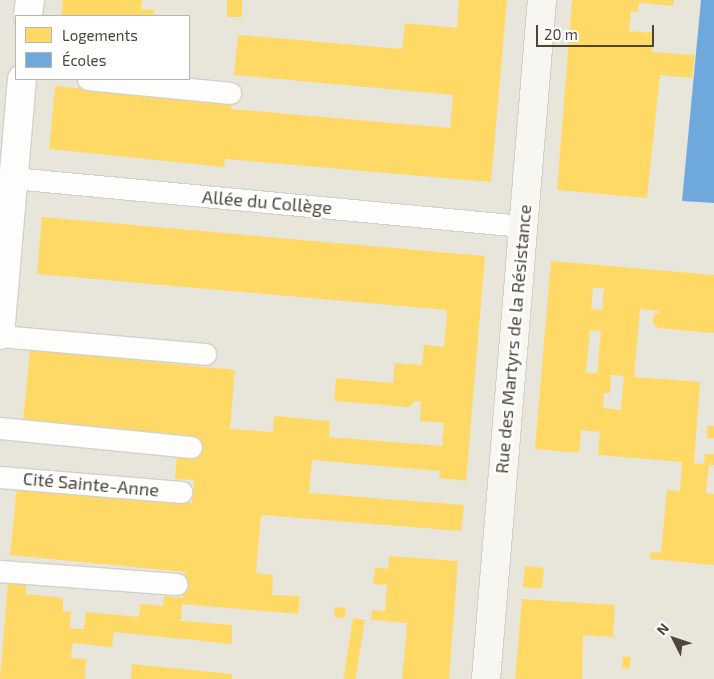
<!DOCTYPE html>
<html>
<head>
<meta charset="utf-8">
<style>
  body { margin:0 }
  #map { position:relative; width:714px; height:679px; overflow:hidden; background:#f4f3ee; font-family:"Exo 2",sans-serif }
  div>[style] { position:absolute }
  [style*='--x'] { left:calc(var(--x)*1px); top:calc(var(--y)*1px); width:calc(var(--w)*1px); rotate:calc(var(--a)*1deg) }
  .residential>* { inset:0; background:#e8e5db }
  .homes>* { inset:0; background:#ffd966; transform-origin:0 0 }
  .schools>* { inset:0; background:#6fa8dc }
  .roads { filter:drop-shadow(1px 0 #d2d0cb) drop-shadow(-1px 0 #d2d0cb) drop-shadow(0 1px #d2d0cb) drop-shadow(0 -1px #d2d0cb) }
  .lane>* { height:21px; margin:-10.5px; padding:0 10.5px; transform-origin:10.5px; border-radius:10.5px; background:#fdfdfc }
  .street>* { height:28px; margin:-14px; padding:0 14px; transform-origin:14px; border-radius:14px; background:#fdfdfc }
  .secondary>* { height:28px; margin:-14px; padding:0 14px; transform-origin:14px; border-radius:14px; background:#f7f6f1 }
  span { translate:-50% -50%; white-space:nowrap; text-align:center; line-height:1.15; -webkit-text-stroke:5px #fff; paint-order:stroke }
  .street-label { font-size:18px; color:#4c4638 }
  .legend { position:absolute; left:15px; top:15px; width:175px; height:65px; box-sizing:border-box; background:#fff; border:1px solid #b7b5af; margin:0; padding:6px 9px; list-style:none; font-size:15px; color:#4c4638 }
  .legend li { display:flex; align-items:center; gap:10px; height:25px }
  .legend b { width:25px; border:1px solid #b7b5af }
  .north { position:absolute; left:649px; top:614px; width:50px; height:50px; -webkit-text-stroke:4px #fff; paint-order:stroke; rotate:311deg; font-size:14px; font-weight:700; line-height:20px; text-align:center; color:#4c4638 }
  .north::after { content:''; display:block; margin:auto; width:18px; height:22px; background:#4c4638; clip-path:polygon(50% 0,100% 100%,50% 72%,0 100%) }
  .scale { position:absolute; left:536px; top:25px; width:118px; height:22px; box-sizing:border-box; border:2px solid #4c4638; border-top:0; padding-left:6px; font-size:15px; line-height:18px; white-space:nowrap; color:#4c4638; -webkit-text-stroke:4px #fff; paint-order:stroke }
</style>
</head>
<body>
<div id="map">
  <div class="residential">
    <i style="clip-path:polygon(evenodd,0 0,714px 0,714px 679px,0 679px,0 0,16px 16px,189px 16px,189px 79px,16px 79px,16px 16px)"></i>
  </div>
  <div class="homes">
    <i style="clip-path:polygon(63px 0,142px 0,141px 9px,154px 10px,154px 16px,61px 16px)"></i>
    <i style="left:227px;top:0;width:15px;height:17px"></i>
    <i style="clip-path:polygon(459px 0,507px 0,491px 182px,225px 159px,224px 167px,49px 149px,55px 86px,231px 103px,231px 109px,450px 128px,453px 95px,234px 75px,238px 35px,402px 49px,405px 23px,457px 28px)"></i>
    <i style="clip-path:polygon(572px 0,674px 0,673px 6px,639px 3px,638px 12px,631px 11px,629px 31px,654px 33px,652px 52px,695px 55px,692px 78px,660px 75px,647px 198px,557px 190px)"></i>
    <i style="clip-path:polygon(42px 217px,485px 256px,466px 481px,439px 478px,440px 471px,312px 460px,309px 493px,464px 505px,461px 531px,261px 515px,256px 573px,273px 575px,272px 595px,300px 596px,298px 614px,182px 604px,181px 621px,232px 625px,232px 644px,114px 632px,112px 647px,73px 643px,71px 658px,86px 659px,85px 679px,0 679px,8px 583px,26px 585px,26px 594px,63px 598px,63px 611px,71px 612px,70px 628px,84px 629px,86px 612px,139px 617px,140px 604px,163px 606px,164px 596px,183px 598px,185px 572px,10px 555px,17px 486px,192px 503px,194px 480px,175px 479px,176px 467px,177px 457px,197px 459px,199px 437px,23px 420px,30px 350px,235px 370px,230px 429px,273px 432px,274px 416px,330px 421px,329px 437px,442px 446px,444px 423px,420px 421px,421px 402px,415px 401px,409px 407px,334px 401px,336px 378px,393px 383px,395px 363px,422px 365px,424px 345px,444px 347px,447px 310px,37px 274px)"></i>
    <i style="clip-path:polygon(evenodd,551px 261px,714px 275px,714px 333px,658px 328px,653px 323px,654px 313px,659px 314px,659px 311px,640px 309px,634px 377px,700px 382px,694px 463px,704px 464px,705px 454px,714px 454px,714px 465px,709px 465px,706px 493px,714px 494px,714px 565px,650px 559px,651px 552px,661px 553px,667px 490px,680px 491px,682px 462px,598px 455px,600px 432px,581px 430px,579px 453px,535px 449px,551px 261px,593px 288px,604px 288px,602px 310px,591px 309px,593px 288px,551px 261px,590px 330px,601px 331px,597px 373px,586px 373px,590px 330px,551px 261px,611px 375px,624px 376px,621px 410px,603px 408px,604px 393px,610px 393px,611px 375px)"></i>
    <i style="left:707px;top:426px;width:7px;height:12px"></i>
    <i style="clip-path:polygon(389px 556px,458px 561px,449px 679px,402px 679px,407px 623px,371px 620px,372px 610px,385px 611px,387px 585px,373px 584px,375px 567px,388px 569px)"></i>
    <i style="left:525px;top:566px;width:19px;height:21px;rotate:6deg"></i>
    <i style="clip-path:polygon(522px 599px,615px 605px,613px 637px,583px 635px,582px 679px,515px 679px)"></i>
    <i style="left:335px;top:607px;width:11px;height:10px;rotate:5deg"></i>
    <i style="left:353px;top:618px;width:12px;height:61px;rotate:9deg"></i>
    <i style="left:623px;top:656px;width:8px;height:12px;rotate:7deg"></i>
    <i style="clip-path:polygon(132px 664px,232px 674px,232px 679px,131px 679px)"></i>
  </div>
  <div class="schools">
    <i style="clip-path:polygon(701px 0,714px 0,714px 203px,682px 201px)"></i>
  </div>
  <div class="roads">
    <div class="lane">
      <i style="--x:88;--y:79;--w:143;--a:5.6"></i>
      <i style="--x:13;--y:178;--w:511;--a:5.39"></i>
      <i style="--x:0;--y:336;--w:206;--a:5"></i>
      <i style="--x:0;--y:428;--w:192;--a:5.7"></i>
      <i style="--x:0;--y:477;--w:182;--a:4.7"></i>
      <i style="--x:0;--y:571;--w:177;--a:4.2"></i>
    </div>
    <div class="street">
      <i style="--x:28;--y:16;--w:16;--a:-83"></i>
      <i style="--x:0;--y:335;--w:257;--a:-85.1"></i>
    </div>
    <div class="secondary">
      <i style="--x:486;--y:679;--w:681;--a:-85.29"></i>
    </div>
  </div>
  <div class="street-label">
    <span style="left:267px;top:202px;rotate:5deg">Allée du Collège</span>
    <span style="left:513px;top:339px;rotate:-85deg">Rue des Martyrs de la Résistance</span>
    <span style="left:91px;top:484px;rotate:5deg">Cité Sainte-Anne</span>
  </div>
  <ul class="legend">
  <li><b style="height:14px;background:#ffd966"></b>Logements</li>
  <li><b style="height:14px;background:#6fa8dc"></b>Écoles</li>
  </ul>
  <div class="north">N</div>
  <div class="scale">20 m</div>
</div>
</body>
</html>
